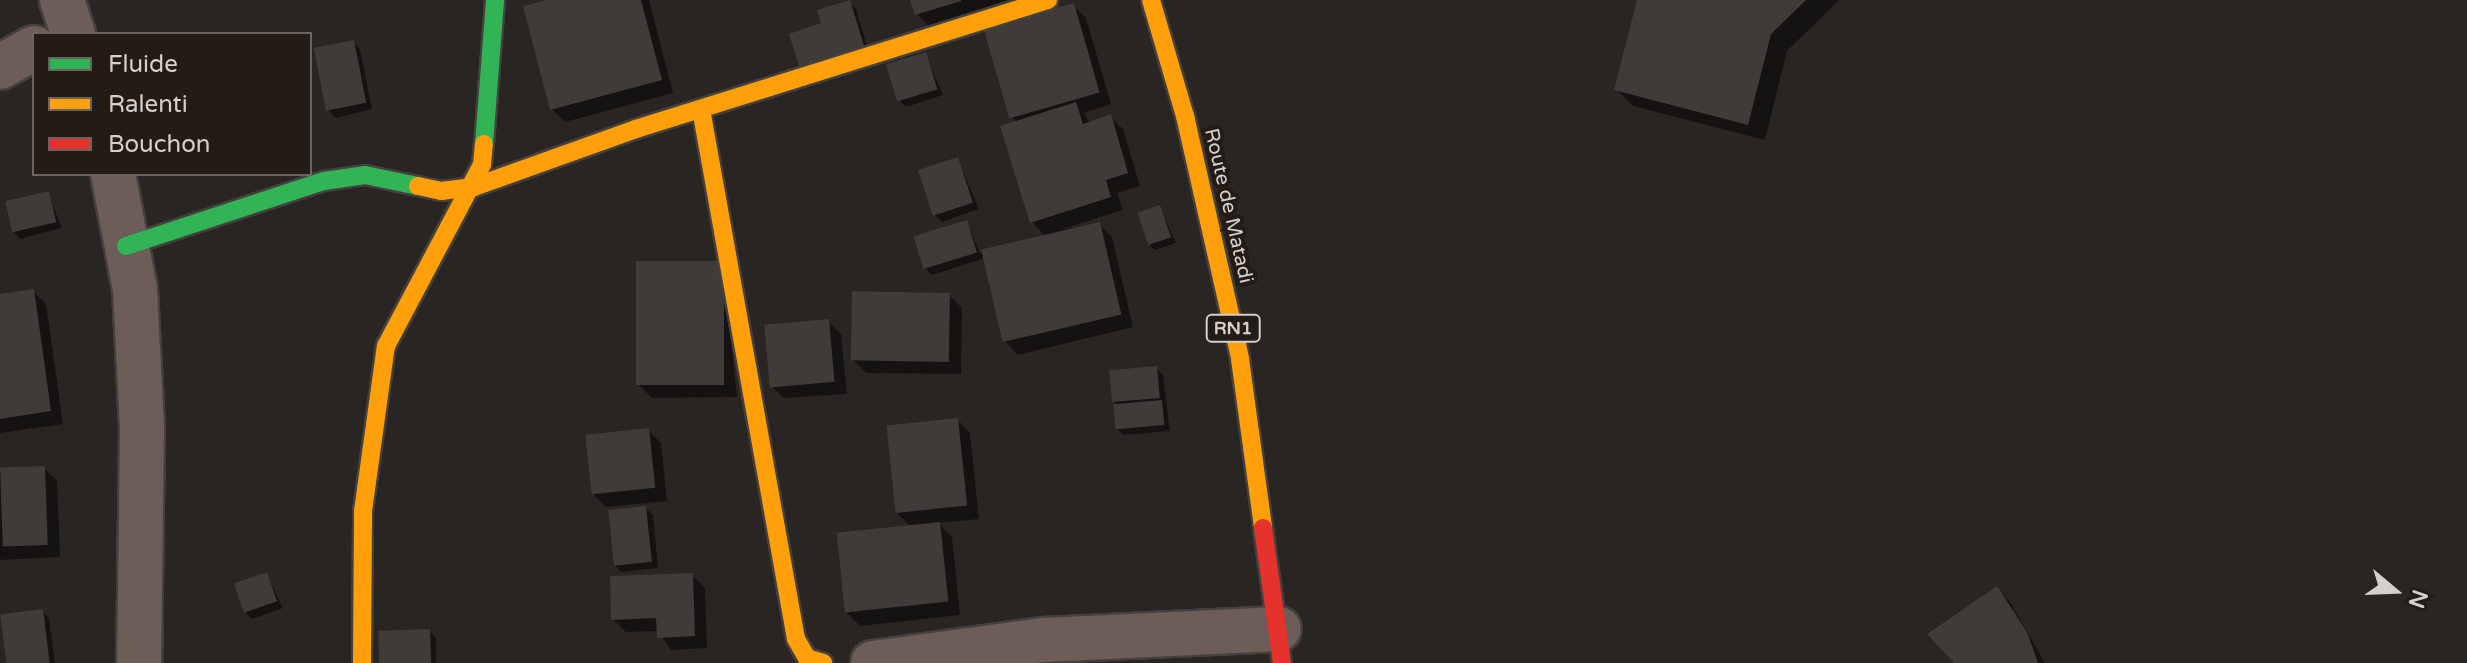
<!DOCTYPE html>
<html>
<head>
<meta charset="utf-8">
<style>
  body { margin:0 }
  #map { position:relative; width:2467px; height:663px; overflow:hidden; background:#292522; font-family:"Varela Round",sans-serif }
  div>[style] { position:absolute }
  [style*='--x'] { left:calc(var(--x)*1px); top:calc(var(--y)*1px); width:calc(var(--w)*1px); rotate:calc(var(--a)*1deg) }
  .shadow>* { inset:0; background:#0007 }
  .building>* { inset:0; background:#3e3b38; transform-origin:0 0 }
  .roads { filter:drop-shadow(2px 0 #44403e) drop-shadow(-2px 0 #44403e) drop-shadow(0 2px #44403e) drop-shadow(0 -2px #44403e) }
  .street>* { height:44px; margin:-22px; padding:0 22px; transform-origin:22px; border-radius:22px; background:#6c5d58 }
  .fast>* { height:18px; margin:-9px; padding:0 9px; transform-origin:9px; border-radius:9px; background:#30b455 }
  .slow>* { height:18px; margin:-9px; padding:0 9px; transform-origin:9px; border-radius:9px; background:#ff9f0a }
  .jam>* { height:18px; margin:-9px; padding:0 9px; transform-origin:9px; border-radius:9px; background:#e5322d }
  span { translate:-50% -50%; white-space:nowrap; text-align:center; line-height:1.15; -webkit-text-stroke:8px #221b16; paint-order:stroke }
  .shield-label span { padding:2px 6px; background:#221b16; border:2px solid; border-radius:6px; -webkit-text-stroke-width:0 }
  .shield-label { font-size:18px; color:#d5d0cc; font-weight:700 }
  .street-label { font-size:20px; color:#d5d0cc }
  .legend { position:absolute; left:32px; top:32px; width:280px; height:144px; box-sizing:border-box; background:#221b16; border:2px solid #6a635f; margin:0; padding:10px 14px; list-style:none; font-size:24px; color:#d5d0cc }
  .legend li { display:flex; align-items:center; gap:16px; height:40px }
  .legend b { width:40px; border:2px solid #6a635f }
  .north { position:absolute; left:2355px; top:551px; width:80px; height:80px; -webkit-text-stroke:6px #221b16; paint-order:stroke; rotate:109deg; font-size:22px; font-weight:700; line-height:32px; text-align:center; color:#d5d0cc }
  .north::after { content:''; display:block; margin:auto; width:28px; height:36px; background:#d5d0cc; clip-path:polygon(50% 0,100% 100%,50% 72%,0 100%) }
</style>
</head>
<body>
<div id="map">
  <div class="shadow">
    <i style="clip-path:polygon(554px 0,649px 0,673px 93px,565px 122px,552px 109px)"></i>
    <i style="clip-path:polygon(913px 0,1032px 0,933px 31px,917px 14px)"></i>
    <i style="clip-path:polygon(1639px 0,1839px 0,1787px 51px,1765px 140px,1633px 106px,1616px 89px)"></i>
    <i style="clip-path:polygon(849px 2px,856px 9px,870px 56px,824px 24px)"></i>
    <i style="clip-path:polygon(1073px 5px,1086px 18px,1111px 104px,1084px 113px,1090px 123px,1110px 117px,1123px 129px,1140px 186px,1117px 193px,1123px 210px,1060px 230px,1099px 224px,1112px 237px,1133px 327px,1018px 355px,1006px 342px,985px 258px,932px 275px,925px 268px,967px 222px,980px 253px,1046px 237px,1032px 222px,1017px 123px,1012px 117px)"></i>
    <i style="clip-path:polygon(353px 42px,360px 49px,372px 109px,336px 118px,329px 111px)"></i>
    <i style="clip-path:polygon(925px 54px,943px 95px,906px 107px,899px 100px)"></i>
    <i style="clip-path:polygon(958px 159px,979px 209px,942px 222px,935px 215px)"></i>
    <i style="clip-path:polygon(48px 193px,62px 228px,20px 239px,14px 232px)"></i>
    <i style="clip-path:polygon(1160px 207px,1176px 243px,1155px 250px,1148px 243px)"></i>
    <i style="clip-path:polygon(723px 263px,737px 397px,652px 398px,639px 385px)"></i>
    <i style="clip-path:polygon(33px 291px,46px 304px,63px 424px,0 433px,0 296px)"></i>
    <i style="clip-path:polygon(949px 295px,962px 308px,961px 374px,866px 373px,853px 360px)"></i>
    <i style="clip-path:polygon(828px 321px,841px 334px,847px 394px,784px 398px,771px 386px)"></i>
    <i style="clip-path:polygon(1156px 368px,1163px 375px,1170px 431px,1124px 435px,1117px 429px,1120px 407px,1113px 401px)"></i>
    <i style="clip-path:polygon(958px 420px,970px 433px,979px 519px,939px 523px,952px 537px,960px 615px,860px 626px,847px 613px,911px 527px,897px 513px)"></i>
    <i style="clip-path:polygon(648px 430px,661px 443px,667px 501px,606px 507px,593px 494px)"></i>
    <i style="clip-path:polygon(44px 468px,57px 481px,60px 557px,0 560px,0 470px)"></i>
    <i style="clip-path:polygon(646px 508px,653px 515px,658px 568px,621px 572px,615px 565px)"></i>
    <i style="clip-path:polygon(267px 575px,283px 608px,252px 619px,245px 612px)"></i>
    <i style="clip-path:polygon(692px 575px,705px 588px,707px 648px,671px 650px,658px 631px,626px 632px,613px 619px)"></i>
    <i style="clip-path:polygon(1997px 589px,2010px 602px,2045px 663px,1957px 663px)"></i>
    <i style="clip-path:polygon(42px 611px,49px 618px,55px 663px,8px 663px)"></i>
    <i style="clip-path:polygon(429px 631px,436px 638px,436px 663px,381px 663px)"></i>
  </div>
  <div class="building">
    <i style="clip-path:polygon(547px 0,641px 0,662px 80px,550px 110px,523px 6px)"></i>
    <i style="clip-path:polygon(850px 0,865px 49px,800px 69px,789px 34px,821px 23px,817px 10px)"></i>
    <i style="clip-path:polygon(910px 0,961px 0,961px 1px,915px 15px)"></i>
    <i style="clip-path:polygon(1637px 0,1806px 0,1771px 34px,1748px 125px,1614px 90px)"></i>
    <i style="left:1074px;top:3px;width:93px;height:94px;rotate:74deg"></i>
    <i style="left:354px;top:40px;width:64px;height:41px;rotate:79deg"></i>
    <i style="left:926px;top:52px;width:39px;height:42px;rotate:73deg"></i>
    <i style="clip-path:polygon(1076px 102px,1083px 124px,1111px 114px,1128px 173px,1106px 180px,1111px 197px,1030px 223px,1000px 126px)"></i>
    <i style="left:958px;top:157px;width:48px;height:42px;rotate:72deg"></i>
    <i style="left:49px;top:191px;width:32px;height:45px;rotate:77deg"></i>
    <i style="left:1160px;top:205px;width:34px;height:24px;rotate:71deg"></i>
    <i style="left:967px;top:220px;width:34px;height:56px;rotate:73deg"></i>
    <i style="left:1100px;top:222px;width:95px;height:122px;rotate:77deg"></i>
    <i style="left:724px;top:261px;width:124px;height:88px;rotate:90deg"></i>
    <i style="clip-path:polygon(34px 289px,51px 411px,0 419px,0 294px)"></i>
    <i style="left:950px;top:293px;width:69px;height:98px;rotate:91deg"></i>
    <i style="left:829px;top:319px;width:63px;height:65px;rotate:85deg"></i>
    <i style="left:1157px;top:366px;width:32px;height:48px;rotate:85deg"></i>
    <i style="left:1162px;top:400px;width:25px;height:49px;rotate:85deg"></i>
    <i style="left:958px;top:418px;width:88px;height:72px;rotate:84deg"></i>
    <i style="left:649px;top:428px;width:60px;height:64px;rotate:84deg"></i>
    <i style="left:45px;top:466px;width:79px;height:45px;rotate:88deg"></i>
    <i style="left:646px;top:506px;width:56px;height:38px;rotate:84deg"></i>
    <i style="left:940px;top:522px;width:80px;height:104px;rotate:84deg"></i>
    <i style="left:267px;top:572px;width:31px;height:35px;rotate:71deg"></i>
    <i style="clip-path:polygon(693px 573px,695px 636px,657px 638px,656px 618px,611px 620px,610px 576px)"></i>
    <i style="clip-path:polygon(1997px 586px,2027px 632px,2038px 663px,1954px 663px,1927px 634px)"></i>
    <i style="left:43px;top:609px;width:54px;height:43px;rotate:83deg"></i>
    <i style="left:430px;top:629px;width:34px;height:52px;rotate:88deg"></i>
  </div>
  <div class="roads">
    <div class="street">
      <i style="--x:62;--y:0;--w:36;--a:72"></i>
      <i style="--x:0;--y:67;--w:39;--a:-29"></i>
      <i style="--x:113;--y:174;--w:117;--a:79.2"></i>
      <i style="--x:135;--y:289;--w:140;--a:87.1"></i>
      <i style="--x:142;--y:429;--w:234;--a:90.7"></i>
      <i style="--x:873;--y:663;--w:173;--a:-7.7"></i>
      <i style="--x:1044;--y:640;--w:235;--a:-2.7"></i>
    </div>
    <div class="fast">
      <i style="--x:484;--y:144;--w:144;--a:-85.6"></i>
      <i style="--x:126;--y:246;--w:208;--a:-18.2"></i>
      <i style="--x:324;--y:181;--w:41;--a:-8.3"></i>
      <i style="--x:365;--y:175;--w:54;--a:11.7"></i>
    </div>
    <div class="slow">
      <i style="--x:1151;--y:0;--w:121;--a:73.7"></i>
      <i style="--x:1185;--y:116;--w:249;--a:77.2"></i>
      <i style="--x:1240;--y:359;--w:171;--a:82.2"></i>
      <i style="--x:701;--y:109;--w:538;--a:79.84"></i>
      <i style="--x:796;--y:639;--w:22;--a:60"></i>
      <i style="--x:807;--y:658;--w:17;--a:17"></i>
      <i style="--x:418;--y:186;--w:24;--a:12"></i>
      <i style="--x:441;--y:191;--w:33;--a:-7"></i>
      <i style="--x:474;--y:187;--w:172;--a:-19.7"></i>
      <i style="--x:636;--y:129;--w:432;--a:-17.4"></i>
      <i style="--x:362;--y:663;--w:152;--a:-89.6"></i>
      <i style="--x:363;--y:511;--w:167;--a:-82.1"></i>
      <i style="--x:386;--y:346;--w:205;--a:-62.1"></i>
      <i style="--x:482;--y:165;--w:21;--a:-85"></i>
    </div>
    <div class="jam">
      <i style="--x:1263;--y:528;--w:136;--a:82"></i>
    </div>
  </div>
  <div class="shield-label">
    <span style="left:1233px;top:328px">RN1</span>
  </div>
  <div class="street-label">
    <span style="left:1228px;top:206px;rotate:77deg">Route de Matadi</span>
  </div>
  <ul class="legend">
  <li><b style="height:10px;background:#30b455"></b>Fluide</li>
  <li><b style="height:10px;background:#ff9f0a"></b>Ralenti</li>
  <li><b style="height:10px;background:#e5322d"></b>Bouchon</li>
  </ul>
  <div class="north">N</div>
</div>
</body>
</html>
